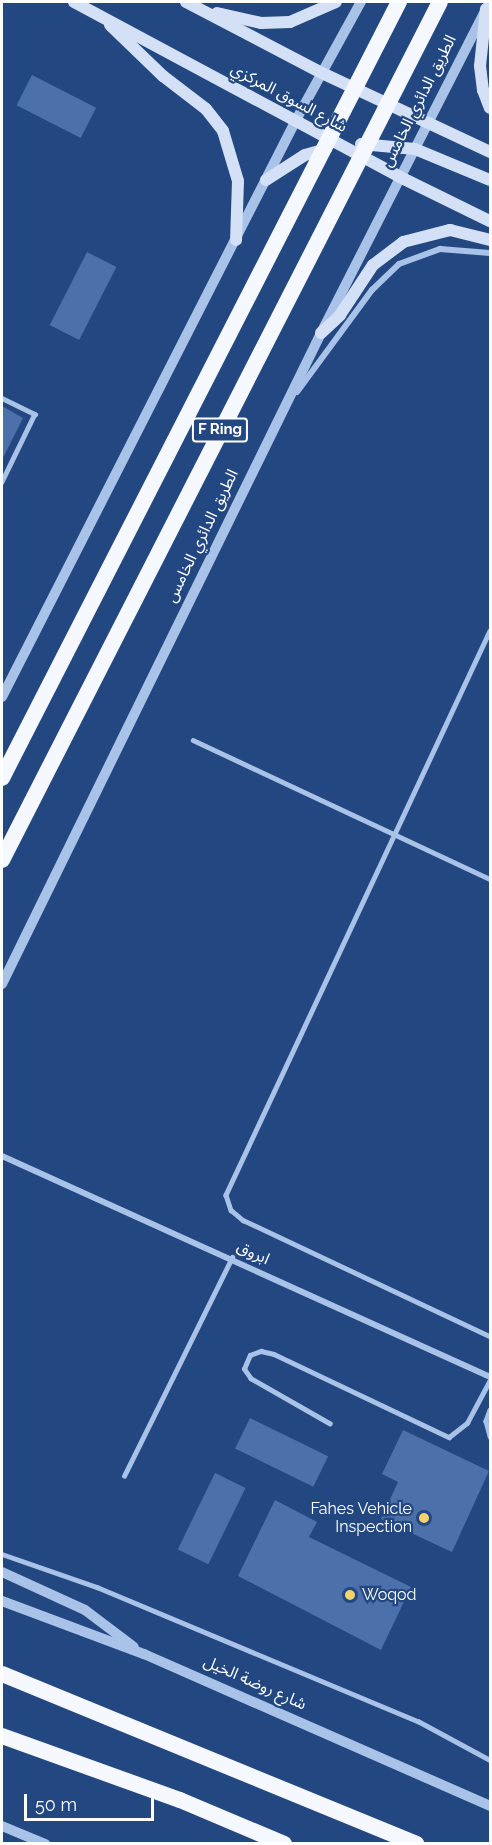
<!DOCTYPE html>
<html>
<head>
<meta charset="utf-8">
<style>
  body { margin:0 }
  #map { position:relative; width:492px; height:1845px; overflow:hidden; background:#224781; font-family:Raleway,"Noto Sans Arabic",sans-serif }
  div>[style] { position:absolute }
  [style*='--x'] { left:calc(var(--x)*1px); top:calc(var(--y)*1px); width:calc(var(--w)*1px); rotate:calc(var(--a)*1deg) }
  .building>* { inset:0; background:#4b70aa; transform-origin:0 0 }
  .service>* { height:4.5px; margin:-2.25px; padding:0 2.25px; transform-origin:2.25px; border-radius:2.25px; background:#a9c2e7 }
  .minor>* { height:6px; margin:-3px; padding:0 3px; transform-origin:3px; border-radius:3px; background:#a9c2e7 }
  .tertiary>* { height:10px; margin:-5px; padding:0 5px; transform-origin:5px; border-radius:5px; background:#a9c2e7 }
  .secondary>* { height:12px; margin:-6px; padding:0 6px; transform-origin:6px; border-radius:6px; background:#d3e0f6 }
  .trunk>* { height:16px; margin:-8px; padding:0 8px; transform-origin:8px; border-radius:8px; background:#f5f8fe }
  .trunk-bridge>* { height:16px; margin:-8px; padding:0 8px; transform-origin:8px; border-radius:8px; background:#f5f8fe }
  .dots>* { width:16px; height:16px; translate:-50% -50%; box-sizing:border-box; border:3px solid #224781; border-radius:50% }
  span { translate:-50% -50%; white-space:nowrap; text-align:center; line-height:1.15; -webkit-text-stroke:4.5px #224781; paint-order:stroke }
  .shield-label span { padding:2px 4px; background:#224781; border:2px solid; border-radius:4px; -webkit-text-stroke-width:0 }
  .shield-label { font-size:15px; color:#fff; font-weight:700 }
  .street-label { font-size:16px; color:#fff }
  .poi-label { font-size:16px; color:#fff }
  .right { translate:-100% -50%; text-align:right }
  .left { translate:0 -50%; text-align:left }
  .frame { position:absolute; inset:0; border:3px solid #fff; pointer-events:none }
  .scale { position:absolute; left:24px; top:1794px; width:130px; height:27px; box-sizing:border-box; border:3px solid #fff; border-top:0; padding-left:8px; font-size:18px; line-height:21px; white-space:nowrap; color:#fff; -webkit-text-stroke:4px #224781; paint-order:stroke }
</style>
</head>
<body>
<div id="map">
  <div class="building">
    <i style="left:32px;top:75px;width:72px;height:34px;rotate:27deg"></i>
    <i style="left:87px;top:252px;width:33px;height:82px;rotate:27deg"></i>
    <i style="clip-path:polygon(2px 406px,23px 418px,2px 460px)"></i>
    <i style="left:250px;top:1418px;width:87px;height:34px;rotate:26deg"></i>
    <i style="clip-path:polygon(403px 1430px,489px 1471px,452px 1552px,381px 1519px,398px 1482px,382px 1474px)"></i>
    <i style="left:215px;top:1473px;width:34px;height:85px;rotate:26deg"></i>
    <i style="clip-path:polygon(275px 1500px,317px 1522px,309px 1537px,411px 1587px,381px 1650px,238px 1576px)"></i>
  </div>
  <div class="service">
    <i style="--x:2;--y:398;--w:37;--a:26"></i>
    <i style="--x:35;--y:414;--w:76;--a:115.9"></i>
    <i style="--x:490;--y:631;--w:623;--a:115.08"></i>
    <i style="--x:226;--y:1195;--w:16;--a:72"></i>
    <i style="--x:231;--y:1210;--w:16;--a:40"></i>
    <i style="--x:243;--y:1220;--w:273;--a:25.2"></i>
    <i style="--x:193;--y:740;--w:328;--a:25.1"></i>
    <i style="--x:490;--y:1410;--w:12;--a:110"></i>
    <i style="--x:486;--y:1421;--w:16;--a:75"></i>
    <i style="--x:330;--y:1424;--w:91;--a:-150.3"></i>
    <i style="--x:251;--y:1379;--w:12;--a:-125"></i>
    <i style="--x:244;--y:1369;--w:15;--a:-67"></i>
    <i style="--x:250;--y:1355;--w:12;--a:-20"></i>
    <i style="--x:261;--y:1351;--w:13;--a:13"></i>
    <i style="--x:274;--y:1354;--w:194;--a:25.4"></i>
    <i style="--x:449;--y:1437;--w:23;--a:-38"></i>
    <i style="--x:467;--y:1423;--w:49;--a:-61.9"></i>
    <i style="--x:124;--y:1476;--w:244;--a:-63.7"></i>
    <i style="--x:2;--y:1554;--w:101;--a:19.2"></i>
    <i style="--x:97;--y:1587;--w:348;--a:22.7"></i>
    <i style="--x:418;--y:1721;--w:82;--a:28.4"></i>
  </div>
  <div class="minor">
    <i style="--x:297;--y:392;--w:127;--a:-53.7"></i>
    <i style="--x:372;--y:290;--w:37;--a:-44"></i>
    <i style="--x:399;--y:264;--w:44;--a:-20.1"></i>
    <i style="--x:440;--y:249;--w:50;--a:4.6"></i>
    <i style="--x:2;--y:1156;--w:536;--a:24.36"></i>
  </div>
  <div class="tertiary">
    <i style="--x:2;--y:697;--w:648;--a:-63"></i>
    <i style="--x:296;--y:120;--w:135;--a:-61.2"></i>
    <i style="--x:2;--y:984;--w:725;--a:-63.89"></i>
    <i style="--x:321;--y:333;--w:372;--a:-63"></i>
    <i style="--x:2;--y:1572;--w:91;--a:24.6"></i>
    <i style="--x:85;--y:1610;--w:61;--a:37.1"></i>
    <i style="--x:2;--y:1601;--w:152;--a:20.5"></i>
    <i style="--x:144;--y:1654;--w:378;--a:23.7"></i>
    <i style="--x:2;--y:1826;--w:47;--a:22.7"></i>
  </div>
  <div class="secondary">
    <i style="--x:74;--y:2;--w:370;--a:28.2"></i>
    <i style="--x:400;--y:177;--w:100;--a:26.1"></i>
    <i style="--x:186;--y:2;--w:153;--a:27.6"></i>
    <i style="--x:322;--y:73;--w:186;--a:25.2"></i>
    <i style="--x:486;--y:9;--w:57;--a:96"></i>
    <i style="--x:480;--y:66;--w:24;--a:83"></i>
    <i style="--x:483;--y:90;--w:19;--a:69"></i>
    <i style="--x:217;--y:13;--w:45;--a:12.8"></i>
    <i style="--x:261;--y:23;--w:29;--a:-2"></i>
    <i style="--x:290;--y:22;--w:50;--a:-23.5"></i>
    <i style="--x:110;--y:25;--w:74;--a:43.9"></i>
    <i style="--x:163;--y:76;--w:54;--a:37.5"></i>
    <i style="--x:206;--y:109;--w:28;--a:52"></i>
    <i style="--x:223;--y:131;--w:52;--a:73.3"></i>
    <i style="--x:238;--y:181;--w:59;--a:91.9"></i>
    <i style="--x:361;--y:144;--w:54;--a:5.3"></i>
    <i style="--x:415;--y:149;--w:81;--a:22.5"></i>
    <i style="--x:266;--y:180;--w:46;--a:-32.7"></i>
    <i style="--x:305;--y:155;--w:22;--a:-16"></i>
    <i style="--x:321;--y:333;--w:26;--a:-43"></i>
    <i style="--x:340;--y:315;--w:60;--a:-56.6"></i>
    <i style="--x:373;--y:265;--w:38;--a:-37"></i>
    <i style="--x:403;--y:242;--w:49;--a:-14.3"></i>
    <i style="--x:450;--y:230;--w:41;--a:14"></i>
  </div>
  <div class="trunk">
    <i style="--x:2;--y:1674;--w:448;--a:22.3"></i>
    <i style="--x:2;--y:1736;--w:189;--a:19.8"></i>
    <i style="--x:180;--y:1800;--w:113;--a:22.9"></i>
  </div>
  <div class="trunk-bridge">
    <i style="--x:2;--y:778;--w:872;--a:-62.91"></i>
    <i style="--x:2;--y:860;--w:963;--a:-62.96"></i>
  </div>
  <div class="dots">
    <i style="left:424px;top:1518px;background:#f3d26b"></i>
    <i style="left:350px;top:1595px;background:#f3d26b"></i>
  </div>
  <div class="shield-label">
    <span style="left:220px;top:430px">F Ring</span>
  </div>
  <div class="street-label">
    <span style="left:289px;top:98px;rotate:28deg">شارع السوق المركزي</span>
    <span style="left:419px;top:101px;rotate:-63deg">الطريق الدائري الخامس</span>
    <span style="left:202px;top:536px;rotate:-64deg">الطريق الدائري الخامس</span>
    <span style="left:253px;top:1253px;rotate:25deg">ابروق</span>
    <span style="left:255px;top:1683px;rotate:24deg">شارع روضة الخيل</span>
  </div>
  <div class="poi-label">
    <span class="right" style="left:412px;top:1518px">Fahes Vehicle<br>Inspection</span>
    <span class="left" style="left:362px;top:1595px">Woqod</span>
  </div>
  <div class="frame"></div>
  <div class="scale">50 m</div>
</div>
</body>
</html>
